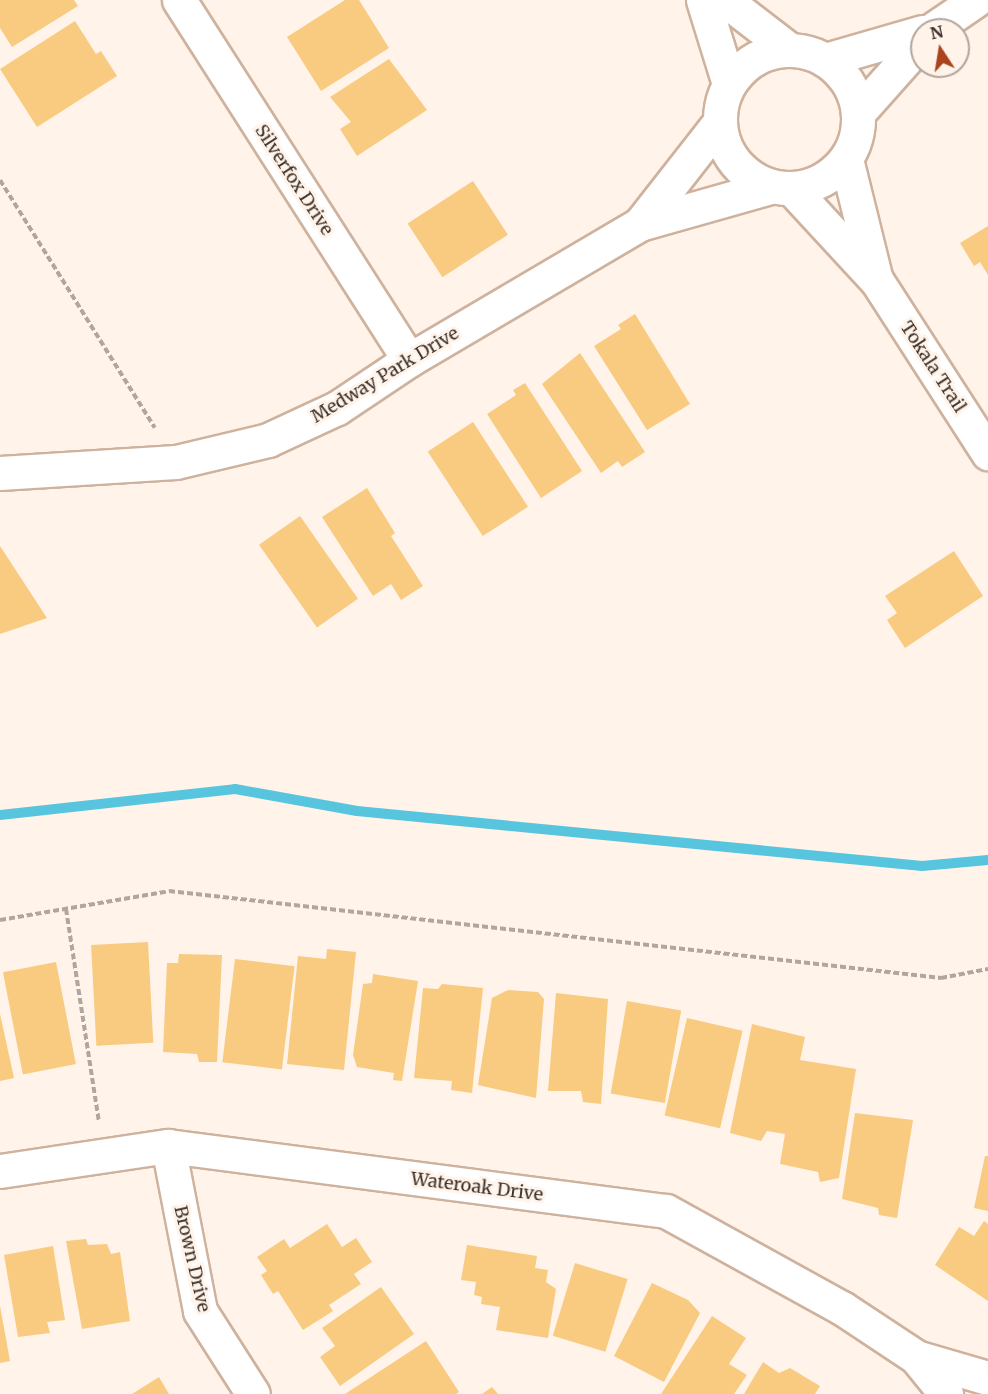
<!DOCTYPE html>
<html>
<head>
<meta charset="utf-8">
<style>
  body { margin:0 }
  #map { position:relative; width:988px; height:1394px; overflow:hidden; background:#fff3ea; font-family:Merriweather,serif }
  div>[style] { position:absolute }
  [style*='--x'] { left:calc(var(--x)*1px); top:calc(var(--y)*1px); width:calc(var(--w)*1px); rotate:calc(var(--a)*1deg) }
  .stream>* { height:10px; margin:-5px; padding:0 5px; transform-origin:5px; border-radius:5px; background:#57c5dd }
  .building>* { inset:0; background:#f8cb81; transform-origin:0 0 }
  .path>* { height:4px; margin-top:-2px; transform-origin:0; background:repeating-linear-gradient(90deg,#b1a69d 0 6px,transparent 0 9px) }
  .roads { filter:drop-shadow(2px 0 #ceb29d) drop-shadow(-2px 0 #ceb29d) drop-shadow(0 2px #ceb29d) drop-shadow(0 -2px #ceb29d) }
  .minor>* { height:33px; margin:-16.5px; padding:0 16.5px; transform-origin:16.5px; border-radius:16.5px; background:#fff }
  .minor>.ring { margin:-16.5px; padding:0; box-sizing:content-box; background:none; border:33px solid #fff; border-radius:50% }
  span { translate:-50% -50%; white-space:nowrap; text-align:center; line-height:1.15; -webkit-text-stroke:6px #fff3ea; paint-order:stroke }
  .street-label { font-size:18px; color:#3b3028 }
  .north { position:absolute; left:910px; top:18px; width:60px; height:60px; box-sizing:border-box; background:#fff3ea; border:2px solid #b1a59c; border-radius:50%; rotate:348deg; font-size:16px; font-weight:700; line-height:24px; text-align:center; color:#3b3028 }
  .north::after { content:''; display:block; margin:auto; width:21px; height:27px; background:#aa441d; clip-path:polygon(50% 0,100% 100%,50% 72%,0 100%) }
</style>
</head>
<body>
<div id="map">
  <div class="stream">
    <i style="--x:0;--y:815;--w:236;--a:-6.3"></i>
    <i style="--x:235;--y:789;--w:124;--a:10.2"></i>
    <i style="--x:357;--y:811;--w:568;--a:5.56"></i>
    <i style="--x:922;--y:866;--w:66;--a:-5.2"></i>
  </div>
  <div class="building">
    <i style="clip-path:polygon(0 0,74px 0,78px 6px,12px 47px,0 28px)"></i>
    <i style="clip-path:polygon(345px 0,359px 0,389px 48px,321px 91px,287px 37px)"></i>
    <i style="clip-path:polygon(75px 21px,96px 54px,101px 51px,117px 76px,37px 127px,0 69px)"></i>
    <i style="clip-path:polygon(389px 59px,427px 110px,357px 156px,340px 129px,351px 122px,330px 97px)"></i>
    <i style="left:473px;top:181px;width:64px;height:78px;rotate:57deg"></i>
    <i style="clip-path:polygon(988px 226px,988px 275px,980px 262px,974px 266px,960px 243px)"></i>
    <i style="clip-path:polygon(635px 314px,690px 404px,647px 430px,594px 346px,621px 329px,618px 325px)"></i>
    <i style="clip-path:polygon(580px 353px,645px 452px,622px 467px,618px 461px,601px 473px,542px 384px)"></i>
    <i style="clip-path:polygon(525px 383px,582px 471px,541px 498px,487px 414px,516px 395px,513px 390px)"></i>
    <i style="left:473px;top:422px;width:101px;height:54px;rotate:57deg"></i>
    <i style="clip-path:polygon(367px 488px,395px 533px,391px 536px,423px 586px,401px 600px,391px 584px,373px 596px,322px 517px)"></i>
    <i style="left:300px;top:516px;width:101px;height:50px;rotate:55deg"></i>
    <i style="clip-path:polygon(0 546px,47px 618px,0 634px)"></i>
    <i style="clip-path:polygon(954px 551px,983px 596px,905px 648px,887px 620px,897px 613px,885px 596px)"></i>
    <i style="left:148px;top:942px;width:101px;height:57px;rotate:87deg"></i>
    <i style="clip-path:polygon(327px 949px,356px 952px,344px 1070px,287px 1064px,298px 956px,326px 959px)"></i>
    <i style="clip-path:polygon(179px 954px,222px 955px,217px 1062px,199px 1062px,197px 1054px,163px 1052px,167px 963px,178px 963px)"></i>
    <i style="left:235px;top:959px;width:60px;height:104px;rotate:7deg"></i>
    <i style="left:56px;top:962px;width:104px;height:54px;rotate:79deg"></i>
    <i style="clip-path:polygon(373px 974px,418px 981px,402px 1081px,393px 1080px,394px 1073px,357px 1067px,353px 1055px,363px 984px,372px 983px)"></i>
    <i style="clip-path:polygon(442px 984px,483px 988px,472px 1093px,451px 1090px,452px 1081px,414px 1078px,423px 988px,438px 989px)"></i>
    <i style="clip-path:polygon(508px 990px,538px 992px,544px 999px,536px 1098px,478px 1085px,492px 998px)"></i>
    <i style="clip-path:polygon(556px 993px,608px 999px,601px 1104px,583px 1102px,581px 1091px,548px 1091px)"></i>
    <i style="left:627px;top:1001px;width:55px;height:94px;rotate:10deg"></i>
    <i style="clip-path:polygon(0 1014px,14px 1078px,0 1081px)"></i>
    <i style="left:687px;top:1018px;width:57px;height:100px;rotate:13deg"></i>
    <i style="clip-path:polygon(752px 1024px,805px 1037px,800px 1060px,856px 1069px,839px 1178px,820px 1182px,818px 1172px,780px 1164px,785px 1134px,767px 1131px,761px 1141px,730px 1133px)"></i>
    <i style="clip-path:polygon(855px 1113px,913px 1120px,897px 1218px,879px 1215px,878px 1208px,842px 1199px)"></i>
    <i style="clip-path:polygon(985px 1156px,988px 1156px,988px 1211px,974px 1208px)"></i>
    <i style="clip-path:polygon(984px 1221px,988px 1224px,988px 1301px,935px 1265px,959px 1227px,974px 1236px)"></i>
    <i style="clip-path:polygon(327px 1224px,342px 1247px,356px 1238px,372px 1262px,354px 1274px,361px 1284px,329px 1305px,333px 1311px,303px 1330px,278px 1291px,273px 1294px,261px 1275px,267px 1271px,257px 1257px,284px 1239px,290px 1248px)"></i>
    <i style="clip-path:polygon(86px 1239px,88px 1245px,107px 1244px,111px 1254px,120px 1252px,130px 1321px,82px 1329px,66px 1241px)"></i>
    <i style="clip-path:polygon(467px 1245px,537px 1256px,535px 1268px,548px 1270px,546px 1282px,556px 1289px,548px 1338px,496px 1330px,500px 1307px,481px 1304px,482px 1297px,474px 1295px,476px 1282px,461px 1280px)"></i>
    <i style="clip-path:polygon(53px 1246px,65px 1320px,47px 1322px,50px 1333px,18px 1337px,4px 1255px)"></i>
    <i style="left:575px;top:1263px;width:55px;height:76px;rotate:17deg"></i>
    <i style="clip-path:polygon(652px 1283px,688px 1300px,700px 1313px,664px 1382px,614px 1356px)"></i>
    <i style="clip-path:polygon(381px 1287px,414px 1334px,340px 1386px,320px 1357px,335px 1346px,322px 1328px)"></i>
    <i style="clip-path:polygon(0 1306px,10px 1361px,0 1363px)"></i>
    <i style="clip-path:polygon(712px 1316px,746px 1338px,729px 1364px,747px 1375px,734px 1394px,661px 1394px)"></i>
    <i style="clip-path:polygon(426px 1341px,459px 1392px,456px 1394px,345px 1394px)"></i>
    <i style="clip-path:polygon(763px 1362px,779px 1373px,790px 1368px,820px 1386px,815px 1394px,744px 1394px)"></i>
    <i style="clip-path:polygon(159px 1377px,169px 1394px,132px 1394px)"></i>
    <i style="clip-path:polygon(492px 1387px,498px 1394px,482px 1394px)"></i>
  </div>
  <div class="path">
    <i style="--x:0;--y:180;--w:292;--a:58"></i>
    <i style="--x:66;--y:909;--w:215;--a:81.2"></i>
    <i style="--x:0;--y:920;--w:171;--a:-9.7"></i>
    <i style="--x:169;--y:891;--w:777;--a:6.43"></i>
    <i style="--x:941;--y:978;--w:48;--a:-10.8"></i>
  </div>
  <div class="roads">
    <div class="minor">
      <i style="--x:179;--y:0;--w:427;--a:57.4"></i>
      <i style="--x:703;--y:0;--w:88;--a:72.8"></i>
      <i style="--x:725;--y:0;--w:82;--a:37.6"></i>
      <i style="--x:932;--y:30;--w:53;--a:-34.3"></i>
      <i class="ring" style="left:720px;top:50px;width:105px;height:105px"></i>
      <i style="--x:825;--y:60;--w:101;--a:-16.1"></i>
      <i style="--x:858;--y:113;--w:96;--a:-48.4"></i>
      <i style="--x:846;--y:159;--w:121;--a:76.1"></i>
      <i style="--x:792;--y:189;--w:125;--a:47.3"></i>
      <i style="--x:877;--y:281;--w:205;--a:57.2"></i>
      <i style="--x:640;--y:224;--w:128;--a:-52"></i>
      <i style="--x:0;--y:473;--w:176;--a:-3.6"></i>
      <i style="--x:176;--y:462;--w:95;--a:-13.4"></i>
      <i style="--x:268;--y:440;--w:76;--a:-24.9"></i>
      <i style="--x:337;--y:408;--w:87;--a:-33.7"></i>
      <i style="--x:409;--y:360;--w:268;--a:-30.5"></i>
      <i style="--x:640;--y:224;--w:136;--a:-15.8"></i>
      <i style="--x:168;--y:1146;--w:168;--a:79"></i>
      <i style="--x:200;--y:1311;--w:98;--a:57.4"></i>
      <i style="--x:0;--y:1171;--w:170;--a:-8.5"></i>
      <i style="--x:168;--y:1146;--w:502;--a:7.44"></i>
      <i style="--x:666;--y:1211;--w:201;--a:28.9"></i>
      <i style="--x:842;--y:1308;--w:89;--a:33.5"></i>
      <i style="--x:916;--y:1357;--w:75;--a:16.3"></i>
      <i style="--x:916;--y:1357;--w:48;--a:51"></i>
    </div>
  </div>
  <div class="street-label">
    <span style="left:294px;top:180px;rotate:57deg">Silverfox Drive</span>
    <span style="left:933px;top:367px;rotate:57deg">Tokala Trail</span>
    <span style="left:385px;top:375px;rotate:-31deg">Medway Park Drive</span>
    <span style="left:477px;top:1187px;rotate:7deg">Wateroak Drive</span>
    <span style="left:192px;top:1259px;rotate:77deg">Brown Drive</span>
  </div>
  <div class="north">N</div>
</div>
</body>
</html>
